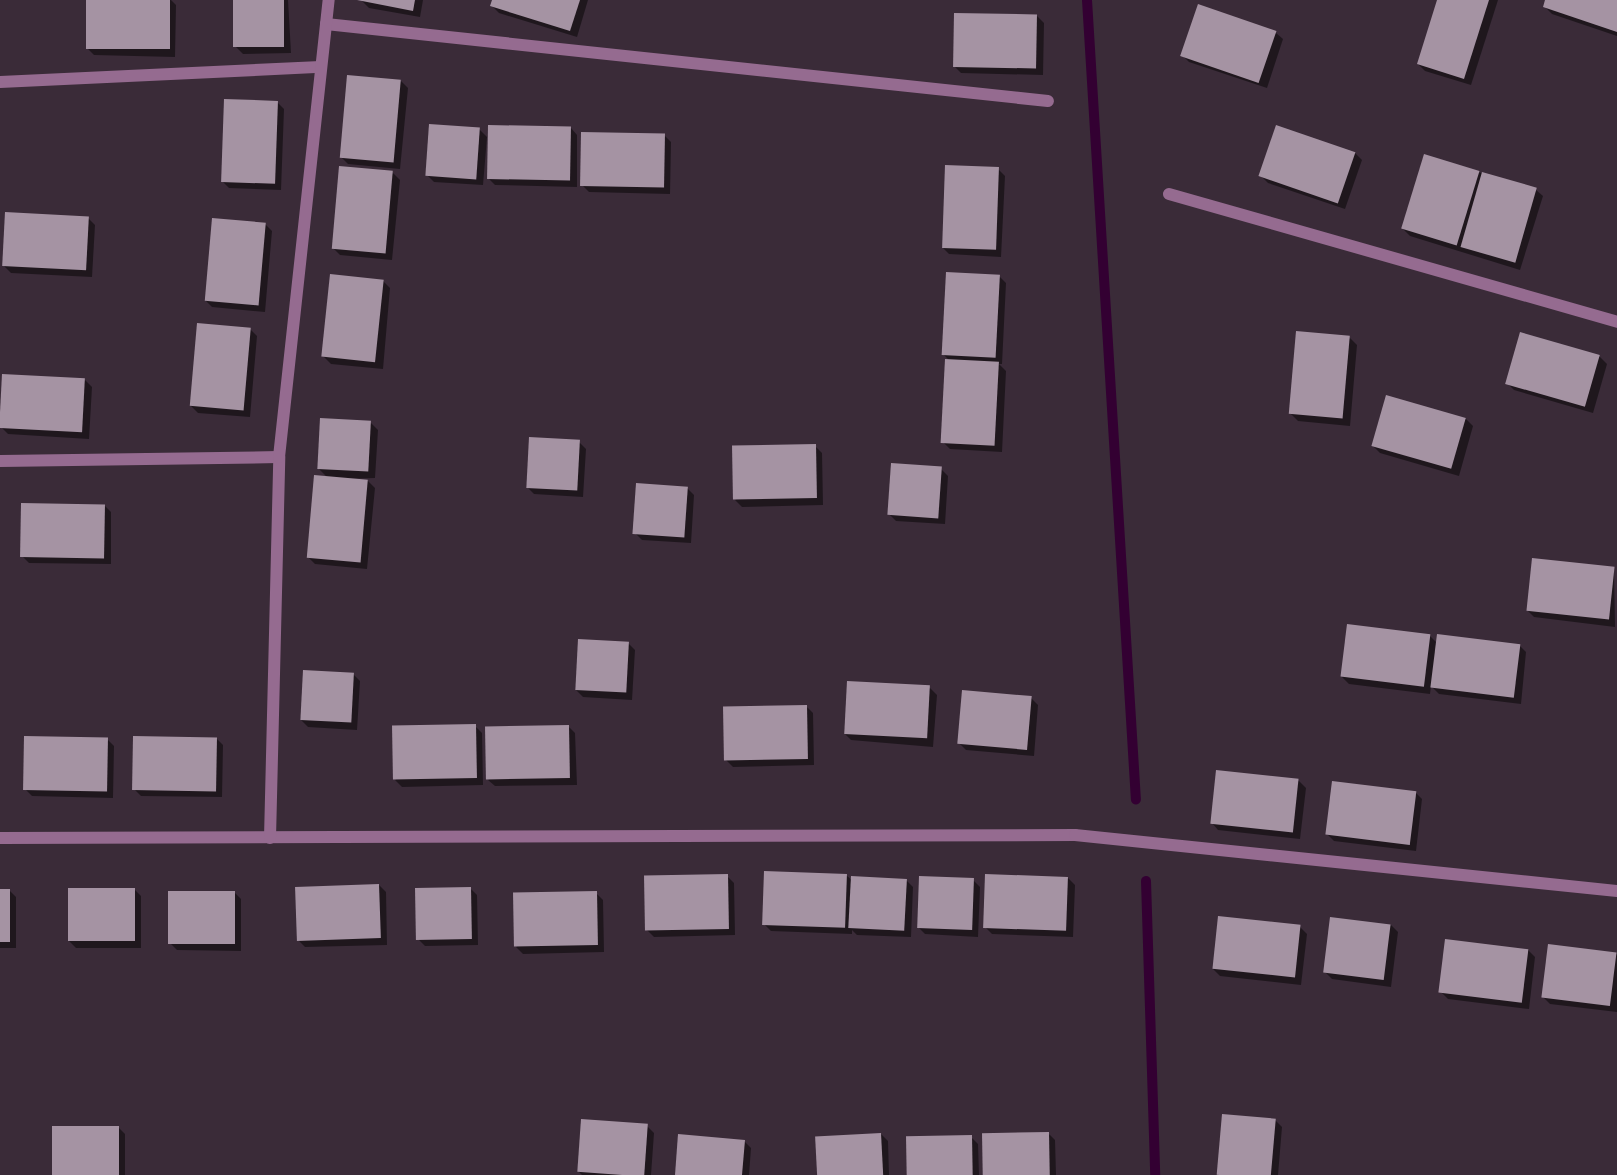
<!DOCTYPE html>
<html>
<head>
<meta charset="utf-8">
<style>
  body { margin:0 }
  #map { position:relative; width:1617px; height:1175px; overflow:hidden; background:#3a2b38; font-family:Commissioner,sans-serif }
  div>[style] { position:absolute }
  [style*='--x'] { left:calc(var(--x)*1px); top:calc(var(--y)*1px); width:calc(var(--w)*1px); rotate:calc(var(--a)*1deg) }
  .shadow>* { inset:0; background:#0007 }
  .stream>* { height:10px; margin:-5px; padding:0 5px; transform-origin:5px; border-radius:5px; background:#330032 }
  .building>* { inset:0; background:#a593a3; transform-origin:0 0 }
  .street>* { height:12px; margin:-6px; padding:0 6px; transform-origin:6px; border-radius:6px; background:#956b90 }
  span { translate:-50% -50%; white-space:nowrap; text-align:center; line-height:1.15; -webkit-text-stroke:6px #30212e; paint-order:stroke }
</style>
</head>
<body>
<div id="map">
  <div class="shadow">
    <i style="clip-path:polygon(87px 0,171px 0,176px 5px,175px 57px,94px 55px,87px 48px)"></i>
    <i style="clip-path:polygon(234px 0,288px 0,291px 53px,243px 54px,236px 47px)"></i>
    <i style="clip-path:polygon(423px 0,420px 17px,369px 8px,362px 1px)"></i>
    <i style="clip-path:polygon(493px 0,588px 0,577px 37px,499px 13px,492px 6px)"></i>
    <i style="clip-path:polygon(1439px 0,1498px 0,1471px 85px,1425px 71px,1418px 64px)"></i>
    <i style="clip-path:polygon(1547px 0,1617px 0,1617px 36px,1552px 14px,1545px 7px)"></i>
    <i style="clip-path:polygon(1037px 16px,1044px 23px,1043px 75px,961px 73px,954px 66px)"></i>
    <i style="clip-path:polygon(1276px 33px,1283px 39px,1267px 88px,1189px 62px,1182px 55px)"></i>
    <i style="clip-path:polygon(401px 81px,408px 88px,400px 169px,348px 164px,341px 157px)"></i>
    <i style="clip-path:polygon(277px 102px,284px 109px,281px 190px,229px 188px,222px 181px)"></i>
    <i style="clip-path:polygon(571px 128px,577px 135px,577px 187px,495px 185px,488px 178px)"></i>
    <i style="clip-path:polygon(479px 129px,487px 137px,483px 185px,434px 182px,427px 175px)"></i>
    <i style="clip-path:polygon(664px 135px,671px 142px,670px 194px,589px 192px,582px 185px)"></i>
    <i style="clip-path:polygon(1355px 153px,1362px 160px,1345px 209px,1268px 183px,1261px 176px)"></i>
    <i style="clip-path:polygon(998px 169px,1005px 176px,1001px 257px,949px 254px,942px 247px)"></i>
    <i style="clip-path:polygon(1478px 172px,1536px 190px,1543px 196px,1520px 270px,1410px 236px,1403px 229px)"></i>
    <i style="clip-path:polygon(393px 173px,400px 180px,392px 260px,340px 255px,333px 248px)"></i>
    <i style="clip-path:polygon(88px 218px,95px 225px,92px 277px,11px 273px,4px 266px)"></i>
    <i style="clip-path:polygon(265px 224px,272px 231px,265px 312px,212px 307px,205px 300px)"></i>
    <i style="clip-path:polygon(999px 276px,1006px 283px,1002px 364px,999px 364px,1006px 371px,1002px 452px,950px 449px,943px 442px,950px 361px,943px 354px)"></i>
    <i style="clip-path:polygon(383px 281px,390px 288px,383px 369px,331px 364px,324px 357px)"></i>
    <i style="clip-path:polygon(250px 329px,257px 336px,250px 417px,198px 413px,191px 406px)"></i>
    <i style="clip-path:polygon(1521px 334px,1600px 357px,1607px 364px,1593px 413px,1514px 390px,1507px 383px)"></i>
    <i style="clip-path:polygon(1350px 338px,1357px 345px,1350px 426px,1298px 421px,1291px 414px)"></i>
    <i style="clip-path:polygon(85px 380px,92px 387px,89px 439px,8px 434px,1px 427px)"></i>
    <i style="clip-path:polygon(1466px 419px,1473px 426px,1459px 476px,1380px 453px,1373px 446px)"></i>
    <i style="clip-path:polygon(371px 423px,378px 430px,375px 478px,340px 479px,368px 481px,375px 488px,367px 569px,315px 564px,308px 557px,328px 478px,318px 468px)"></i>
    <i style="clip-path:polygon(579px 442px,586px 449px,583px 497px,534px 494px,527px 487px)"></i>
    <i style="clip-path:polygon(815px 446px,822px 453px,823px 505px,742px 507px,735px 500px)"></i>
    <i style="clip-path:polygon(941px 469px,948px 476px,945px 524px,896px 521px,889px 514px)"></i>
    <i style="clip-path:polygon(687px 488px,694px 495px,691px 543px,642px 540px,635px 533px)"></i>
    <i style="clip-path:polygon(104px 505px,111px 512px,111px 564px,29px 563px,22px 556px)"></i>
    <i style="clip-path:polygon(1614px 568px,1615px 627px,1534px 617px,1527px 610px)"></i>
    <i style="clip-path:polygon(1429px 635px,1438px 644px,1519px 645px,1526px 652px,1521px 704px,1439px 694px,1431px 686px,1430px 694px,1349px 684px,1342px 677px)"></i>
    <i style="clip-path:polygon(628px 643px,635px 650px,632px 700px,583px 697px,576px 690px)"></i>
    <i style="clip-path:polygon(353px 674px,360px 681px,357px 730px,308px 727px,301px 720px)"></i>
    <i style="clip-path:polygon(930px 688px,937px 695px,933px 747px,851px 740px,844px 733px)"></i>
    <i style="clip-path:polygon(1031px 698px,1038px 705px,1034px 756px,966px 750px,959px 743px)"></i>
    <i style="clip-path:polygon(806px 706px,813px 713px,814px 765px,733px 767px,726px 760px)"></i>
    <i style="clip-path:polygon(475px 726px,482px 733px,483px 785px,402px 787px,395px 780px)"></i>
    <i style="clip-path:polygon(568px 726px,575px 733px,577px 785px,495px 786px,488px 780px)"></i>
    <i style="clip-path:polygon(216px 738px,223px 745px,222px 797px,141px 796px,134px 789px)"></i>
    <i style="clip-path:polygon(107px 739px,114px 746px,113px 798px,32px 796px,25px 789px)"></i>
    <i style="clip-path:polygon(1299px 781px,1306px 788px,1300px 839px,1218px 830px,1212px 823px)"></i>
    <i style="clip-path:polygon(1415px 792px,1422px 799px,1416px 851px,1334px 841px,1327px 834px)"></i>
    <i style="clip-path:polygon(727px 876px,734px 883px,735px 935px,654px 937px,647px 930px)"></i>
    <i style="clip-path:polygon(847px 876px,853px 881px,906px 880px,913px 887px,911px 937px,857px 935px,852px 930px,852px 934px,771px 931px,764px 924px)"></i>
    <i style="clip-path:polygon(1068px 878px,1075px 885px,1073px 937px,992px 934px,985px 927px)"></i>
    <i style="clip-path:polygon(973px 880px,980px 887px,978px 937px,925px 934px,918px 927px)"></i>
    <i style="clip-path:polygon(379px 885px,386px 892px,387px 945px,305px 947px,298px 940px)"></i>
    <i style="clip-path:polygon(470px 888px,477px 895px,478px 945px,425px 946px,418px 939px)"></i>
    <i style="clip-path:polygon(134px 889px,141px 896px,141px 948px,76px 948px,69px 941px)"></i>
    <i style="clip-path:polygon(0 890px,9px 890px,16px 897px,16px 948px,0 948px)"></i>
    <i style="clip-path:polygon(234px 892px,241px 899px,241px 951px,177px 950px,170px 943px)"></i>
    <i style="clip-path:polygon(596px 893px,603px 900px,604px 952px,523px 954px,516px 947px)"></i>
    <i style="clip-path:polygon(1391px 925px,1398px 932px,1391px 987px,1332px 979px,1325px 972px)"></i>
    <i style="clip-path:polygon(1300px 927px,1307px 934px,1301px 985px,1220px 976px,1213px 969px)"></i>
    <i style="clip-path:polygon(1528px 950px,1535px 957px,1529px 1009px,1448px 999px,1441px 992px)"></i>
    <i style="clip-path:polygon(1617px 954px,1617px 1012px,1550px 1004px,1543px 997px)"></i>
    <i style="clip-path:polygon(1275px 1120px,1282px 1127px,1278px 1175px,1218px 1175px)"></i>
    <i style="clip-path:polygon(647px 1126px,654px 1133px,651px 1175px,582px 1175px,579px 1172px)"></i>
    <i style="clip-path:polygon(118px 1127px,125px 1134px,125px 1175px,53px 1175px)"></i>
    <i style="clip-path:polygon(1048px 1133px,1055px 1140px,1056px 1175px,985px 1175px)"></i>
    <i style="clip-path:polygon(881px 1134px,888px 1141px,889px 1175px,817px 1175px)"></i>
    <i style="clip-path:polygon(971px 1137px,978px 1144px,979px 1175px,908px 1175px)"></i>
    <i style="clip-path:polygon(744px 1141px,751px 1148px,749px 1175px,677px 1175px)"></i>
  </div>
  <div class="stream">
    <i style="--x:1087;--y:0;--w:801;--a:86.5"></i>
    <i style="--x:1146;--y:881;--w:294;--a:88.2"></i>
  </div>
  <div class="building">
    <i style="left:86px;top:0;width:84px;height:49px"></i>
    <i style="left:233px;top:0;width:51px;height:47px"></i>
    <i style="clip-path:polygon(357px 0,415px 0,413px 11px)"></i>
    <i style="clip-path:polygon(492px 0,580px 0,570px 31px,490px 6px)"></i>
    <i style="clip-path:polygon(1437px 0,1489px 0,1464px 79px,1417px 64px)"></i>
    <i style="clip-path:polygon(1545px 0,1617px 0,1617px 32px,1543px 7px)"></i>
    <i style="left:1198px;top:4px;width:83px;height:55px;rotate:19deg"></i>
    <i style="left:954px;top:13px;width:83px;height:54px;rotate:1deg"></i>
    <i style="left:347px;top:75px;width:54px;height:83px;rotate:5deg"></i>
    <i style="left:224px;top:99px;width:54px;height:83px;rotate:2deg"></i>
    <i style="left:429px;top:124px;width:51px;height:52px;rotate:4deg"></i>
    <i style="left:488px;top:125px;width:83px;height:54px;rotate:1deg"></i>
    <i style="left:1276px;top:125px;width:84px;height:54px;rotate:19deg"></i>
    <i style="left:581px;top:132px;width:84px;height:54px;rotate:1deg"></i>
    <i style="left:1424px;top:154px;width:58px;height:78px;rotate:17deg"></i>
    <i style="left:945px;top:165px;width:54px;height:83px;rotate:2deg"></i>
    <i style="left:339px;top:166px;width:54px;height:83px;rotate:5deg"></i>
    <i style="left:1482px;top:172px;width:57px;height:78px;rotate:16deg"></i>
    <i style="left:5px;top:212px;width:84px;height:54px;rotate:3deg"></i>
    <i style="left:212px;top:218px;width:54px;height:83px;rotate:5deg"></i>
    <i style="left:946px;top:272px;width:54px;height:83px;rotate:3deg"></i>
    <i style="left:330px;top:274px;width:54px;height:83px;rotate:6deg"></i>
    <i style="left:197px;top:323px;width:54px;height:83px;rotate:5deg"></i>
    <i style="left:1296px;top:331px;width:54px;height:83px;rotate:5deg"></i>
    <i style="left:1520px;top:332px;width:83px;height:54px;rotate:16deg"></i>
    <i style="left:945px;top:359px;width:54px;height:84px;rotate:3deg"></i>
    <i style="left:2px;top:374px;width:83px;height:54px;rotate:3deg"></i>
    <i style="left:1386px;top:395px;width:83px;height:53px;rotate:16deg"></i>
    <i style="left:320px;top:418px;width:51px;height:51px;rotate:3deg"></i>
    <i style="left:529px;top:437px;width:51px;height:51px;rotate:3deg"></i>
    <i style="left:816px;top:444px;width:54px;height:84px;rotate:89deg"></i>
    <i style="left:891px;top:463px;width:51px;height:52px;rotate:4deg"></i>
    <i style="left:314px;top:475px;width:54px;height:83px;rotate:5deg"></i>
    <i style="left:636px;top:483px;width:52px;height:51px;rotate:4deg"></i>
    <i style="left:21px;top:503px;width:84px;height:54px;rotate:1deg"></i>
    <i style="left:1532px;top:558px;width:83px;height:53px;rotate:6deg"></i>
    <i style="left:1347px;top:624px;width:84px;height:53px;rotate:7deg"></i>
    <i style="left:1437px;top:634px;width:84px;height:54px;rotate:7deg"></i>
    <i style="left:578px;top:639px;width:51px;height:51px;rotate:3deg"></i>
    <i style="left:303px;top:670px;width:51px;height:50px;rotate:3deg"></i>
    <i style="left:847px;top:681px;width:83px;height:53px;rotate:3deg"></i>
    <i style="left:962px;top:690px;width:70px;height:54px;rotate:5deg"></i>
    <i style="left:807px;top:705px;width:54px;height:84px;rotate:89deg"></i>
    <i style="left:476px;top:724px;width:54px;height:84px;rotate:89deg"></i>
    <i style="left:569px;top:725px;width:53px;height:84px;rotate:89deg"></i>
    <i style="left:24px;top:736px;width:84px;height:54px;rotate:1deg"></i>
    <i style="left:133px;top:736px;width:84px;height:54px;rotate:1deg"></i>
    <i style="left:1216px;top:770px;width:83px;height:54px;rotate:6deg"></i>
    <i style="left:1332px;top:781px;width:85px;height:54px;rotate:7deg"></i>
    <i style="left:764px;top:871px;width:83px;height:54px;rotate:2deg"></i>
    <i style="left:728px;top:874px;width:55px;height:84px;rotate:89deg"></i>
    <i style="left:985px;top:874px;width:83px;height:54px;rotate:2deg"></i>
    <i style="left:851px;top:876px;width:56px;height:52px;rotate:3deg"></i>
    <i style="left:919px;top:876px;width:55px;height:52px;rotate:2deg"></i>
    <i style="left:379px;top:884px;width:54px;height:84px;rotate:88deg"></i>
    <i style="left:471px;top:887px;width:52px;height:56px;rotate:89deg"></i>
    <i style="left:68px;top:888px;width:67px;height:53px"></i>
    <i style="left:0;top:889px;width:10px;height:53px"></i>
    <i style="left:168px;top:891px;width:67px;height:53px"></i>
    <i style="left:597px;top:891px;width:54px;height:84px;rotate:89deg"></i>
    <i style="left:1218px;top:916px;width:83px;height:53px;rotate:6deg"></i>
    <i style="left:1330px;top:917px;width:61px;height:56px;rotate:7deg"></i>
    <i style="left:1445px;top:939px;width:84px;height:54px;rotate:7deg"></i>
    <i style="left:1548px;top:944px;width:69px;height:54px;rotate:7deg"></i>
    <i style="left:1222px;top:1114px;width:54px;height:61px;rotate:5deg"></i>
    <i style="left:581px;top:1119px;width:67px;height:53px;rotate:4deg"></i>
    <i style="left:52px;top:1126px;width:67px;height:49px"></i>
    <i style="left:1049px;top:1132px;width:43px;height:67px;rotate:89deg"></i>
    <i style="left:881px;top:1133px;width:42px;height:66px;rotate:87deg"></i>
    <i style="clip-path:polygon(678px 1134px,745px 1140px,742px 1175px,675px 1175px)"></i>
    <i style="left:972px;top:1135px;width:40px;height:66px;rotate:89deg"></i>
  </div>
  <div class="street">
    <i style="--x:326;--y:24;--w:726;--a:6.09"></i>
    <i style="--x:0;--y:82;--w:321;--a:-2.7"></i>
    <i style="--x:1169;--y:194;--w:466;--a:15.9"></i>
    <i style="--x:0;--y:461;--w:279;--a:-0.8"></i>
    <i style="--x:0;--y:838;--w:1075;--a:-0.16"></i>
    <i style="--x:1075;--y:835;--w:545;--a:5.9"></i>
    <i style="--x:270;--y:838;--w:381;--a:-88.6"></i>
    <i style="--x:279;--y:457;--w:460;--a:-83.8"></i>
  </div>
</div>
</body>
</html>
